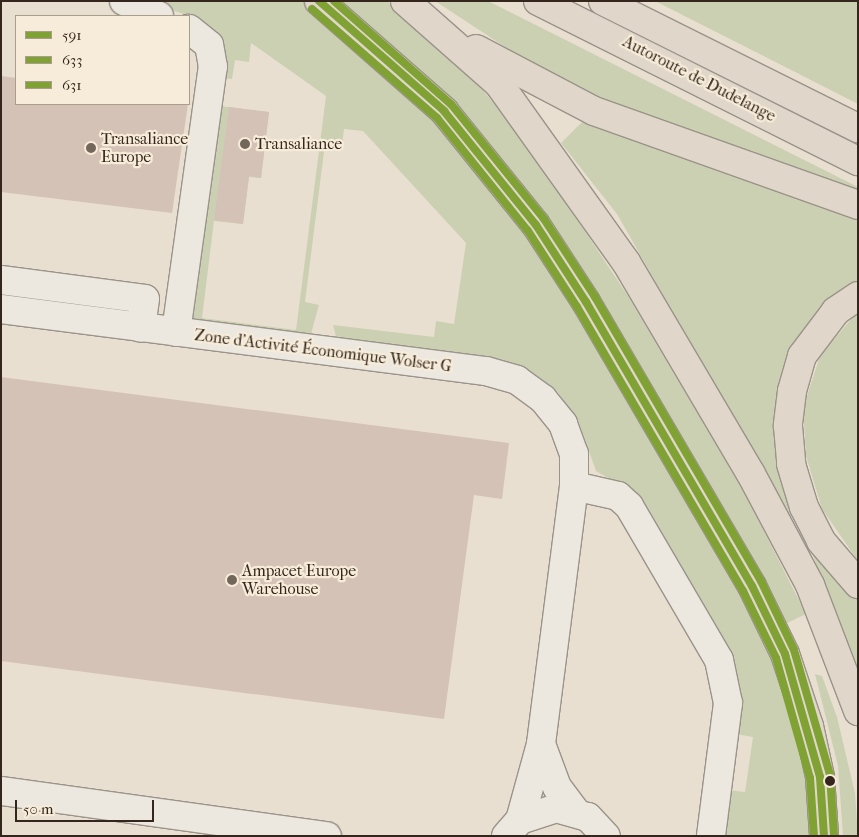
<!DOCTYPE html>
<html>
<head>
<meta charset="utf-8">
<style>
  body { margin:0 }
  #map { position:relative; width:859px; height:837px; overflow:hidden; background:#e8dfd0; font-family:"IM FELL French Canon",serif }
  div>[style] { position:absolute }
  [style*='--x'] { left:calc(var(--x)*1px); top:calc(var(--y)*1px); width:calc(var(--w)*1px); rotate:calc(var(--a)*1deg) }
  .green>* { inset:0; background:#ccd0b2 }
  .building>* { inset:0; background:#d4c2b7 }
  .roads { filter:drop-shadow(1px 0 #9a938a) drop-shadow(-1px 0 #9a938a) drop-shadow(0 1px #9a938a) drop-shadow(0 -1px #9a938a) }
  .minor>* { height:28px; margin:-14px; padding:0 14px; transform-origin:14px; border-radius:14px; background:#ece8e0 }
  .major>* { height:28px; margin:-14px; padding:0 14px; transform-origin:14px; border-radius:14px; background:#e0d7ca }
  .highway>* { height:28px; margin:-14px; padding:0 14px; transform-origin:14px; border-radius:14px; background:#e0d7ca }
  .bus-1>* { height:8px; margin:-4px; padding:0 4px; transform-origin:4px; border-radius:4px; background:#80a134 }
  .bus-2>* { height:8px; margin:-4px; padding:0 4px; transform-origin:4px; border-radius:4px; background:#80a134 }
  .bus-3>* { height:8px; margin:-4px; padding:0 4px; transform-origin:4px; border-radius:4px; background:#80a134 }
  .dots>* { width:14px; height:14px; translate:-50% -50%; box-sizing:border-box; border:2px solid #f7ecd9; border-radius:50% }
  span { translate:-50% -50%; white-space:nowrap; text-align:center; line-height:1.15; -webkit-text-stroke:4.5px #f7ecd9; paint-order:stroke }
  .street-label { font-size:16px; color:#34261c }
  .poi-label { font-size:16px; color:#34261c }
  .left { translate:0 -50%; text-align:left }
  .frame { position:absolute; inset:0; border:2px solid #34261c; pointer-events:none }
  .legend { position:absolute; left:15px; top:15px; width:175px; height:90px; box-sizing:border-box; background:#f7ecd9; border:1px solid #a99d8d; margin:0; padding:6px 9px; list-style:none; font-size:15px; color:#34261c }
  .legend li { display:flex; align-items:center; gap:10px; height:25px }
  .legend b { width:25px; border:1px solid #a99d8d }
  .scale { position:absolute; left:15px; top:800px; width:139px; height:22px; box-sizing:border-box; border:2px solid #34261c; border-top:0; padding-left:6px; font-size:15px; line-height:18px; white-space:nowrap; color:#34261c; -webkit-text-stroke:4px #f7ecd9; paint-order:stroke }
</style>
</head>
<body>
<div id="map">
  <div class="green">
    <i style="clip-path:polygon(148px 1px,303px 1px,437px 118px,529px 231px,744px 592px,777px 660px,810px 778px,813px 836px,727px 836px,728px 790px,745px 792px,753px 737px,736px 734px,737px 706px,622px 486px,596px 471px,579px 423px,557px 391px,525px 370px,337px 340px,333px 325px,434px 337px,436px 321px,454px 324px,466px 243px,363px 131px,344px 129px,342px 146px,325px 144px,305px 302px,319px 305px,311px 334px,305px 337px,193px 318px,220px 106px,269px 112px,261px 178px,249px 177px,243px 224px,214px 221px,202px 318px,296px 330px,326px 96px,251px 43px,249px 62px,235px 60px,232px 79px,223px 78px,189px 16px)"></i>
    <i style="clip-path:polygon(336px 1px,387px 1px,451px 55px,515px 126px,630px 299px,743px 490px,806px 614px,783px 625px,452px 105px)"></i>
    <i style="clip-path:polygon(435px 1px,488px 1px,858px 187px,858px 283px,816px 315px,789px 362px,779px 438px,790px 519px,617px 214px,561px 143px,582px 122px,743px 180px,755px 152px,616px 108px,557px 81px)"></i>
    <i style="clip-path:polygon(655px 1px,858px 1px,858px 104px)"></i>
    <i style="clip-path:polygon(858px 311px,858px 561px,822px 509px,806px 456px,803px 408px,820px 356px)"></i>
    <i style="clip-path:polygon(810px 545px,858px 593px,858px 669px,821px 580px)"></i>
    <i style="clip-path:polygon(815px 674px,822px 676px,837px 717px,855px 793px,858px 836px,843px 836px,838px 766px)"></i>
  </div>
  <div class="building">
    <i style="clip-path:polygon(1px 76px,16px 78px,16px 104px,188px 104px,172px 213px,1px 192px)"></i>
    <i style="clip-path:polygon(229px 107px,269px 112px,261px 178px,249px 176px,243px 224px,214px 220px)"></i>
    <i style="clip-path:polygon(1px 377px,509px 443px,502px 499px,474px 495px,444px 719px,1px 661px)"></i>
  </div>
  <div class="roads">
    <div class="minor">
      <i style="--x:124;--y:1;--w:38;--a:23"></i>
      <i style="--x:1;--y:280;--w:145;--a:7.5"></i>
      <i style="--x:145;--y:299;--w:29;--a:98"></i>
      <i style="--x:1;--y:309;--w:489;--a:7.3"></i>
      <i style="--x:486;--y:371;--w:32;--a:16"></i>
      <i style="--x:517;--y:380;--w:32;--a:36"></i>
      <i style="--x:543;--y:399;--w:32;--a:51"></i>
      <i style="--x:563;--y:424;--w:32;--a:70"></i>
      <i style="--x:574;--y:454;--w:32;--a:90"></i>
      <i style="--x:574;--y:486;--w:260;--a:97.3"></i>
      <i style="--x:541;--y:744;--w:79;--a:105.4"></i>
      <i style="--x:176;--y:332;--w:268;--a:-82.1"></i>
      <i style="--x:213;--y:67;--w:22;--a:-100"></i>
      <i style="--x:209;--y:45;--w:26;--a:-141"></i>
      <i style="--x:574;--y:486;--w:45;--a:12.8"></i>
      <i style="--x:618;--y:496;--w:15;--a:42"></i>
      <i style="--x:629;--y:506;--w:178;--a:59.7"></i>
      <i style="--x:719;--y:660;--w:44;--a:78.2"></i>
      <i style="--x:728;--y:703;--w:134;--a:97.3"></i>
      <i style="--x:541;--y:744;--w:46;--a:69.6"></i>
      <i style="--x:557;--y:787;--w:30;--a:53"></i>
      <i style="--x:1;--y:791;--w:329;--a:7.9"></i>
      <i style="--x:506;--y:836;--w:21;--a:-49"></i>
      <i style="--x:520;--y:820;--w:38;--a:-18"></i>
      <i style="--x:556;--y:808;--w:33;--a:16"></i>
      <i style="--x:588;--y:817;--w:26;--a:47"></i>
    </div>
    <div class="major">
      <i style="--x:319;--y:1;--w:167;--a:41.3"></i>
      <i style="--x:444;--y:111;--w:146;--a:51.1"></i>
      <i style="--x:536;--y:225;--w:92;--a:57"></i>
      <i style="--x:586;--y:302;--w:329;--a:59.7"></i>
      <i style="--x:752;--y:586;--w:76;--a:64.1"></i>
      <i style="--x:785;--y:654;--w:76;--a:71.6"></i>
      <i style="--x:809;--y:726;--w:52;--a:77.8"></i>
      <i style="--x:820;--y:777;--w:59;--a:86.1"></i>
    </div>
    <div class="highway">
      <i style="--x:405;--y:1;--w:125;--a:41.4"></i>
      <i style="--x:499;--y:84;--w:219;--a:54.5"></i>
      <i style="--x:626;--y:262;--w:246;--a:59.5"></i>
      <i style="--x:751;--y:474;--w:126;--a:62"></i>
      <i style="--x:810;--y:585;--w:135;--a:69.1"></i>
      <i style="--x:538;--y:1;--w:358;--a:26.6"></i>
      <i style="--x:603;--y:1;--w:285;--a:26.5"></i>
      <i style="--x:476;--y:49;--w:133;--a:27.7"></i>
      <i style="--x:594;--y:111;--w:280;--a:19.6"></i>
      <i style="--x:858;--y:296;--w:27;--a:146"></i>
      <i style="--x:836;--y:311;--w:56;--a:127.1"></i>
      <i style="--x:802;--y:356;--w:36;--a:106"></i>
      <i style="--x:792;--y:391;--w:35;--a:97"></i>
      <i style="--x:788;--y:426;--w:38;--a:85"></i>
      <i style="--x:791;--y:464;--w:45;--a:73.2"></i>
      <i style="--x:804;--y:507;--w:38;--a:63"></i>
      <i style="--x:821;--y:541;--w:57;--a:49.3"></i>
    </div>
  </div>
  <div class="bus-1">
    <i style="--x:319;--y:1;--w:167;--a:41.3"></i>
    <i style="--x:444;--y:111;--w:146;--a:51.1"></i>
    <i style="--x:536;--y:225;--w:92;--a:57"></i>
    <i style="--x:586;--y:302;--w:329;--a:59.7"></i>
    <i style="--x:752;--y:586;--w:76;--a:64.1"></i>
    <i style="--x:785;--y:654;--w:128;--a:74.1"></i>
    <i style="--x:820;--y:777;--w:59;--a:86.1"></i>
  </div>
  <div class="bus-2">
    <i style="--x:312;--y:9;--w:166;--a:41.1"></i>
    <i style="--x:437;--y:118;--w:145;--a:51.2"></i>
    <i style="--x:528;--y:231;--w:90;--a:57.2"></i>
    <i style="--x:577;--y:307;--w:329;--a:59.7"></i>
    <i style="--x:743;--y:591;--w:75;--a:63.8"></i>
    <i style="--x:776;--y:658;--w:125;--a:74.2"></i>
    <i style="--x:810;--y:778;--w:58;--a:86.1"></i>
  </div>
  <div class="bus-3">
    <i style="--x:334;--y:1;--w:156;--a:41.4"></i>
    <i style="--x:451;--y:104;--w:148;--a:51"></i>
    <i style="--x:544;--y:219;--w:93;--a:56.8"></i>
    <i style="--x:595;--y:297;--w:329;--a:59.7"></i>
    <i style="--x:761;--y:581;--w:76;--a:64.4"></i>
    <i style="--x:794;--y:650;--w:130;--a:73.9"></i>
    <i style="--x:830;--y:775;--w:60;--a:86.2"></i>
  </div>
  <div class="dots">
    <i style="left:245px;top:144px;background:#73675b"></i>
    <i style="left:91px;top:148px;background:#73675b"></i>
    <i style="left:232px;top:580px;background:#73675b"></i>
    <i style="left:830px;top:781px;background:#34261c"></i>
  </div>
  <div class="street-label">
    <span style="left:699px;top:79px;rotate:27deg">Autoroute de Dudelange</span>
    <span style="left:323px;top:351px;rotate:7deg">Zone d'Activité Économique Wolser G</span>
  </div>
  <div class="poi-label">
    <span class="left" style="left:101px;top:148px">Transaliance<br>Europe</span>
    <span class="left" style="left:255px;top:144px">Transaliance</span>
    <span class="left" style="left:242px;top:580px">Ampacet Europe<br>Warehouse</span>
  </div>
  <div class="frame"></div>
  <ul class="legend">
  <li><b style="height:6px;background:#80a134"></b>591</li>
  <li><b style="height:6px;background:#80a134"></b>633</li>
  <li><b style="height:6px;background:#80a134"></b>631</li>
  </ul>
  <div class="scale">50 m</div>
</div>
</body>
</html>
